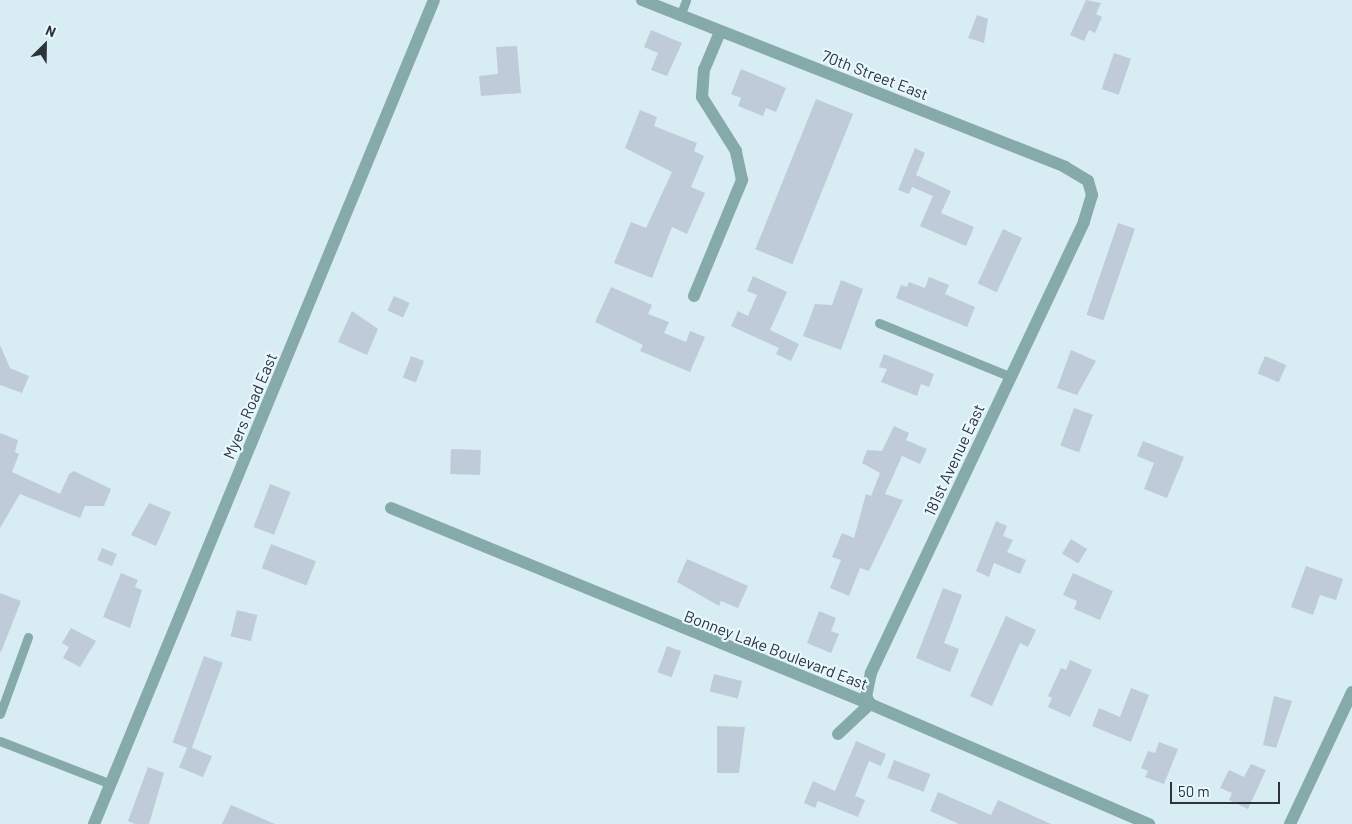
<!DOCTYPE html>
<html>
<head>
<meta charset="utf-8">
<style>
  body { margin:0 }
  #map { position:relative; width:1352px; height:824px; overflow:hidden; background:#d8ecf3; font-family:Barlow,sans-serif }
  div>[style] { position:absolute }
  [style*='--x'] { left:calc(var(--x)*1px); top:calc(var(--y)*1px); width:calc(var(--w)*1px); rotate:calc(var(--a)*1deg) }
  .building>* { inset:0; background:#bfcbd9; transform-origin:0 0 }
  .service>* { height:9px; margin:-4.5px; padding:0 4.5px; transform-origin:4.5px; border-radius:4.5px; background:#85aaa9 }
  .minor>* { height:12px; margin:-6px; padding:0 6px; transform-origin:6px; border-radius:6px; background:#85aaa9 }
  .tertiary>* { height:12px; margin:-6px; padding:0 6px; transform-origin:6px; border-radius:6px; background:#85aaa9 }
  span { translate:-50% -50%; white-space:nowrap; text-align:center; line-height:1.15; -webkit-text-stroke:4.5px #e8f8fe; paint-order:stroke }
  .street-label { font-size:16px; color:#2c3437 }
  .north { position:absolute; left:20px; top:20px; width:50px; height:50px; -webkit-text-stroke:4px #e8f8fe; paint-order:stroke; rotate:23deg; font-size:14px; font-weight:700; line-height:20px; text-align:center; color:#2c3437 }
  .north::after { content:''; display:block; margin:auto; width:18px; height:22px; background:#2c3437; clip-path:polygon(50% 0,100% 100%,50% 72%,0 100%) }
  .scale { position:absolute; left:1170px; top:782px; width:110px; height:22px; box-sizing:border-box; border:2px solid #2c3437; border-top:0; padding-left:6px; font-size:15px; line-height:18px; white-space:nowrap; color:#2c3437; -webkit-text-stroke:4px #e8f8fe; paint-order:stroke }
</style>
</head>
<body>
<div id="map">
  <div class="building">
    <i style="clip-path:polygon(1086px 0,1101px 3px,1096px 14px,1102px 17px,1095px 33px,1089px 30px,1084px 41px,1070px 35px)"></i>
    <i style="clip-path:polygon(977px 15px,988px 19px,984px 43px,968px 38px)"></i>
    <i style="clip-path:polygon(651px 30px,682px 43px,667px 76px,651px 70px,658px 53px,644px 47px)"></i>
    <i style="clip-path:polygon(517px 46px,521px 93px,481px 96px,479px 76px,498px 74px,496px 47px)"></i>
    <i style="left:1114px;top:53px;width:18px;height:38px;rotate:19deg"></i>
    <i style="clip-path:polygon(741px 69px,786px 88px,776px 112px,766px 108px,763px 116px,738px 106px,741px 98px,731px 94px)"></i>
    <i style="left:816px;top:99px;width:40px;height:162px;rotate:22deg"></i>
    <i style="clip-path:polygon(640px 110px,657px 117px,654px 126px,697px 143px,694px 151px,704px 156px,691px 187px,705px 193px,687px 234px,672px 227px,652px 278px,614px 263px,631px 222px,646px 228px,672px 172px,625px 148px)"></i>
    <i style="clip-path:polygon(915px 148px,925px 153px,916px 175px,951px 191px,941px 213px,974px 227px,966px 246px,920px 226px,933px 196px,912px 187px,909px 194px,898px 190px)"></i>
    <i style="left:1118px;top:223px;width:18px;height:97px;rotate:19deg"></i>
    <i style="left:1003px;top:229px;width:21px;height:60px;rotate:25deg"></i>
    <i style="clip-path:polygon(753px 276px,787px 292px,770px 330px,799px 344px,791px 361px,776px 354px,779px 348px,731px 326px,738px 311px,748px 316px,757px 295px,747px 291px)"></i>
    <i style="clip-path:polygon(929px 277px,949px 285px,945px 294px,975px 307px,967px 327px,896px 298px,901px 285px,907px 287px,909px 282px,925px 288px)"></i>
    <i style="clip-path:polygon(841px 280px,863px 289px,841px 350px,803px 336px,815px 304px,832px 305px)"></i>
    <i style="clip-path:polygon(611px 287px,652px 305px,648px 314px,669px 322px,664px 333px,686px 342px,690px 331px,705px 337px,690px 372px,640px 351px,643px 345px,595px 322px)"></i>
    <i style="left:394px;top:296px;width:17px;height:16px;rotate:24deg"></i>
    <i style="clip-path:polygon(352px 311px,378px 329px,367px 355px,338px 342px)"></i>
    <i style="clip-path:polygon(0 345px,10px 368px,29px 376px,22px 393px,0 385px)"></i>
    <i style="clip-path:polygon(1071px 350px,1096px 361px,1077px 395px,1057px 388px)"></i>
    <i style="clip-path:polygon(884px 354px,934px 374px,929px 387px,921px 384px,917px 396px,881px 382px,887px 369px,879px 367px)"></i>
    <i style="left:411px;top:356px;width:14px;height:23px;rotate:21deg"></i>
    <i style="left:1265px;top:356px;width:23px;height:19px;rotate:23deg"></i>
    <i style="left:1074px;top:408px;width:20px;height:40px;rotate:20deg"></i>
    <i style="clip-path:polygon(894px 426px,909px 433px,906px 440px,927px 449px,920px 464px,902px 456px,885px 494px,903px 500px,869px 571px,860px 568px,849px 596px,830px 588px,841px 560px,832px 557px,842px 533px,854px 538px,866px 494px,871px 496px,880px 473px,862px 463px,867px 450px,882px 451px)"></i>
    <i style="clip-path:polygon(0 433px,18px 440px,15px 452px,19px 454px,12px 472px,60px 494px,69px 474px,74px 471px,111px 489px,104px 506px,85px 506px,80px 518px,20px 494px,0 528px)"></i>
    <i style="clip-path:polygon(1143px 441px,1184px 457px,1167px 498px,1144px 489px,1154px 463px,1137px 456px)"></i>
    <i style="left:451px;top:449px;width:30px;height:25px;rotate:2deg"></i>
    <i style="left:270px;top:484px;width:22px;height:46px;rotate:21deg"></i>
    <i style="clip-path:polygon(149px 503px,171px 512px,156px 546px,131px 535px)"></i>
    <i style="clip-path:polygon(996px 521px,1007px 526px,1003px 536px,1013px 540px,1007px 552px,1026px 560px,1020px 574px,994px 563px,989px 577px,976px 571px)"></i>
    <i style="left:1071px;top:539px;width:19px;height:17px;rotate:32deg"></i>
    <i style="left:271px;top:544px;width:48px;height:26px;rotate:21deg"></i>
    <i style="left:102px;top:548px;width:16px;height:13px;rotate:22deg"></i>
    <i style="clip-path:polygon(687px 559px,748px 586px,738px 608px,721px 601px,719px 606px,677px 582px)"></i>
    <i style="clip-path:polygon(1306px 566px,1343px 579px,1336px 600px,1320px 595px,1313px 615px,1291px 607px)"></i>
    <i style="clip-path:polygon(121px 573px,138px 580px,135px 587px,142px 590px,130px 628px,103px 617px)"></i>
    <i style="clip-path:polygon(1073px 573px,1113px 591px,1100px 620px,1074px 609px,1077px 601px,1063px 595px)"></i>
    <i style="clip-path:polygon(943px 588px,962px 595px,944px 643px,959px 649px,950px 672px,916px 658px)"></i>
    <i style="clip-path:polygon(0 593px,21px 601px,1px 652px,0 652px)"></i>
    <i style="left:237px;top:610px;width:21px;height:27px;rotate:14deg"></i>
    <i style="clip-path:polygon(819px 611px,836px 618px,831px 631px,839px 634px,831px 653px,807px 643px)"></i>
    <i style="clip-path:polygon(1006px 616px,1036px 630px,1028px 647px,1020px 643px,992px 706px,970px 696px)"></i>
    <i style="clip-path:polygon(71px 628px,96px 641px,80px 667px,63px 658px,69px 647px,62px 643px)"></i>
    <i style="left:667px;top:646px;width:15px;height:28px;rotate:20deg"></i>
    <i style="left:204px;top:656px;width:20px;height:92px;rotate:20deg"></i>
    <i style="clip-path:polygon(1070px 660px,1092px 670px,1070px 717px,1048px 707px,1052px 698px,1048px 696px,1061px 668px,1066px 670px)"></i>
    <i style="left:714px;top:674px;width:29px;height:18px;rotate:14deg"></i>
    <i style="clip-path:polygon(1131px 688px,1149px 695px,1131px 742px,1092px 726px,1099px 708px,1120px 717px)"></i>
    <i style="clip-path:polygon(1274px 696px,1292px 701px,1276px 748px,1263px 745px)"></i>
    <i style="clip-path:polygon(717px 726px,745px 727px,739px 773px,717px 773px)"></i>
    <i style="clip-path:polygon(856px 741px,886px 754px,881px 766px,869px 761px,855px 796px,865px 800px,858px 817px,818px 801px,815px 808px,804px 803px,813px 781px,835px 791px)"></i>
    <i style="clip-path:polygon(1159px 742px,1178px 749px,1164px 784px,1145px 777px,1148px 771px,1141px 768px,1148px 751px,1155px 753px)"></i>
    <i style="left:188px;top:746px;width:26px;height:23px;rotate:23deg"></i>
    <i style="left:894px;top:760px;width:39px;height:19px;rotate:21deg"></i>
    <i style="clip-path:polygon(1251px 764px,1266px 770px,1248px 809px,1229px 800px,1232px 793px,1220px 788px,1229px 770px,1244px 777px)"></i>
    <i style="clip-path:polygon(148px 767px,164px 773px,149px 824px,135px 824px,128px 821px)"></i>
    <i style="clip-path:polygon(938px 792px,991px 815px,998px 800px,1051px 824px,959px 824px,930px 811px)"></i>
    <i style="clip-path:polygon(231px 805px,275px 824px,222px 824px)"></i>
  </div>
  <div class="service">
    <i style="--x:680;--y:16;--w:17;--a:-69"></i>
    <i style="--x:879;--y:323;--w:143;--a:22.2"></i>
    <i style="--x:0;--y:714;--w:82;--a:-70"></i>
    <i style="--x:0;--y:741;--w:119;--a:21.2"></i>
  </div>
  <div class="minor">
    <i style="--x:694;--y:296;--w:126;--a:-67.5"></i>
    <i style="--x:742;--y:180;--w:30;--a:-102"></i>
    <i style="--x:736;--y:151;--w:64;--a:-122.2"></i>
    <i style="--x:702;--y:97;--w:27;--a:-86"></i>
    <i style="--x:704;--y:70;--w:41;--a:-67.2"></i>
    <i style="--x:391;--y:508;--w:518;--a:22.25"></i>
    <i style="--x:838;--y:734;--w:44;--a:-43.2"></i>
    <i style="--x:1290;--y:824;--w:146;--a:-64.8"></i>
  </div>
  <div class="tertiary">
    <i style="--x:642;--y:0;--w:455;--a:21.5"></i>
    <i style="--x:1065;--y:167;--w:27;--a:31"></i>
    <i style="--x:1088;--y:181;--w:15;--a:74"></i>
    <i style="--x:1092;--y:195;--w:28;--a:107"></i>
    <i style="--x:1084;--y:222;--w:499;--a:115.3"></i>
    <i style="--x:871;--y:673;--w:24;--a:102"></i>
    <i style="--x:866;--y:696;--w:9;--a:63"></i>
    <i style="--x:870;--y:704;--w:304;--a:23.3"></i>
    <i style="--x:94;--y:824;--w:891;--a:-67.58"></i>
  </div>
  <div class="street-label">
    <span style="left:875px;top:75px;rotate:21deg">70th Street East</span>
    <span style="left:250px;top:406px;rotate:-67deg">Myers Road East</span>
    <span style="left:954px;top:460px;rotate:-65deg">181st Avenue East</span>
    <span style="left:776px;top:650px;rotate:21deg">Bonney Lake Boulevard East</span>
  </div>
  <div class="north">N</div>
  <div class="scale">50 m</div>
</div>
</body>
</html>
